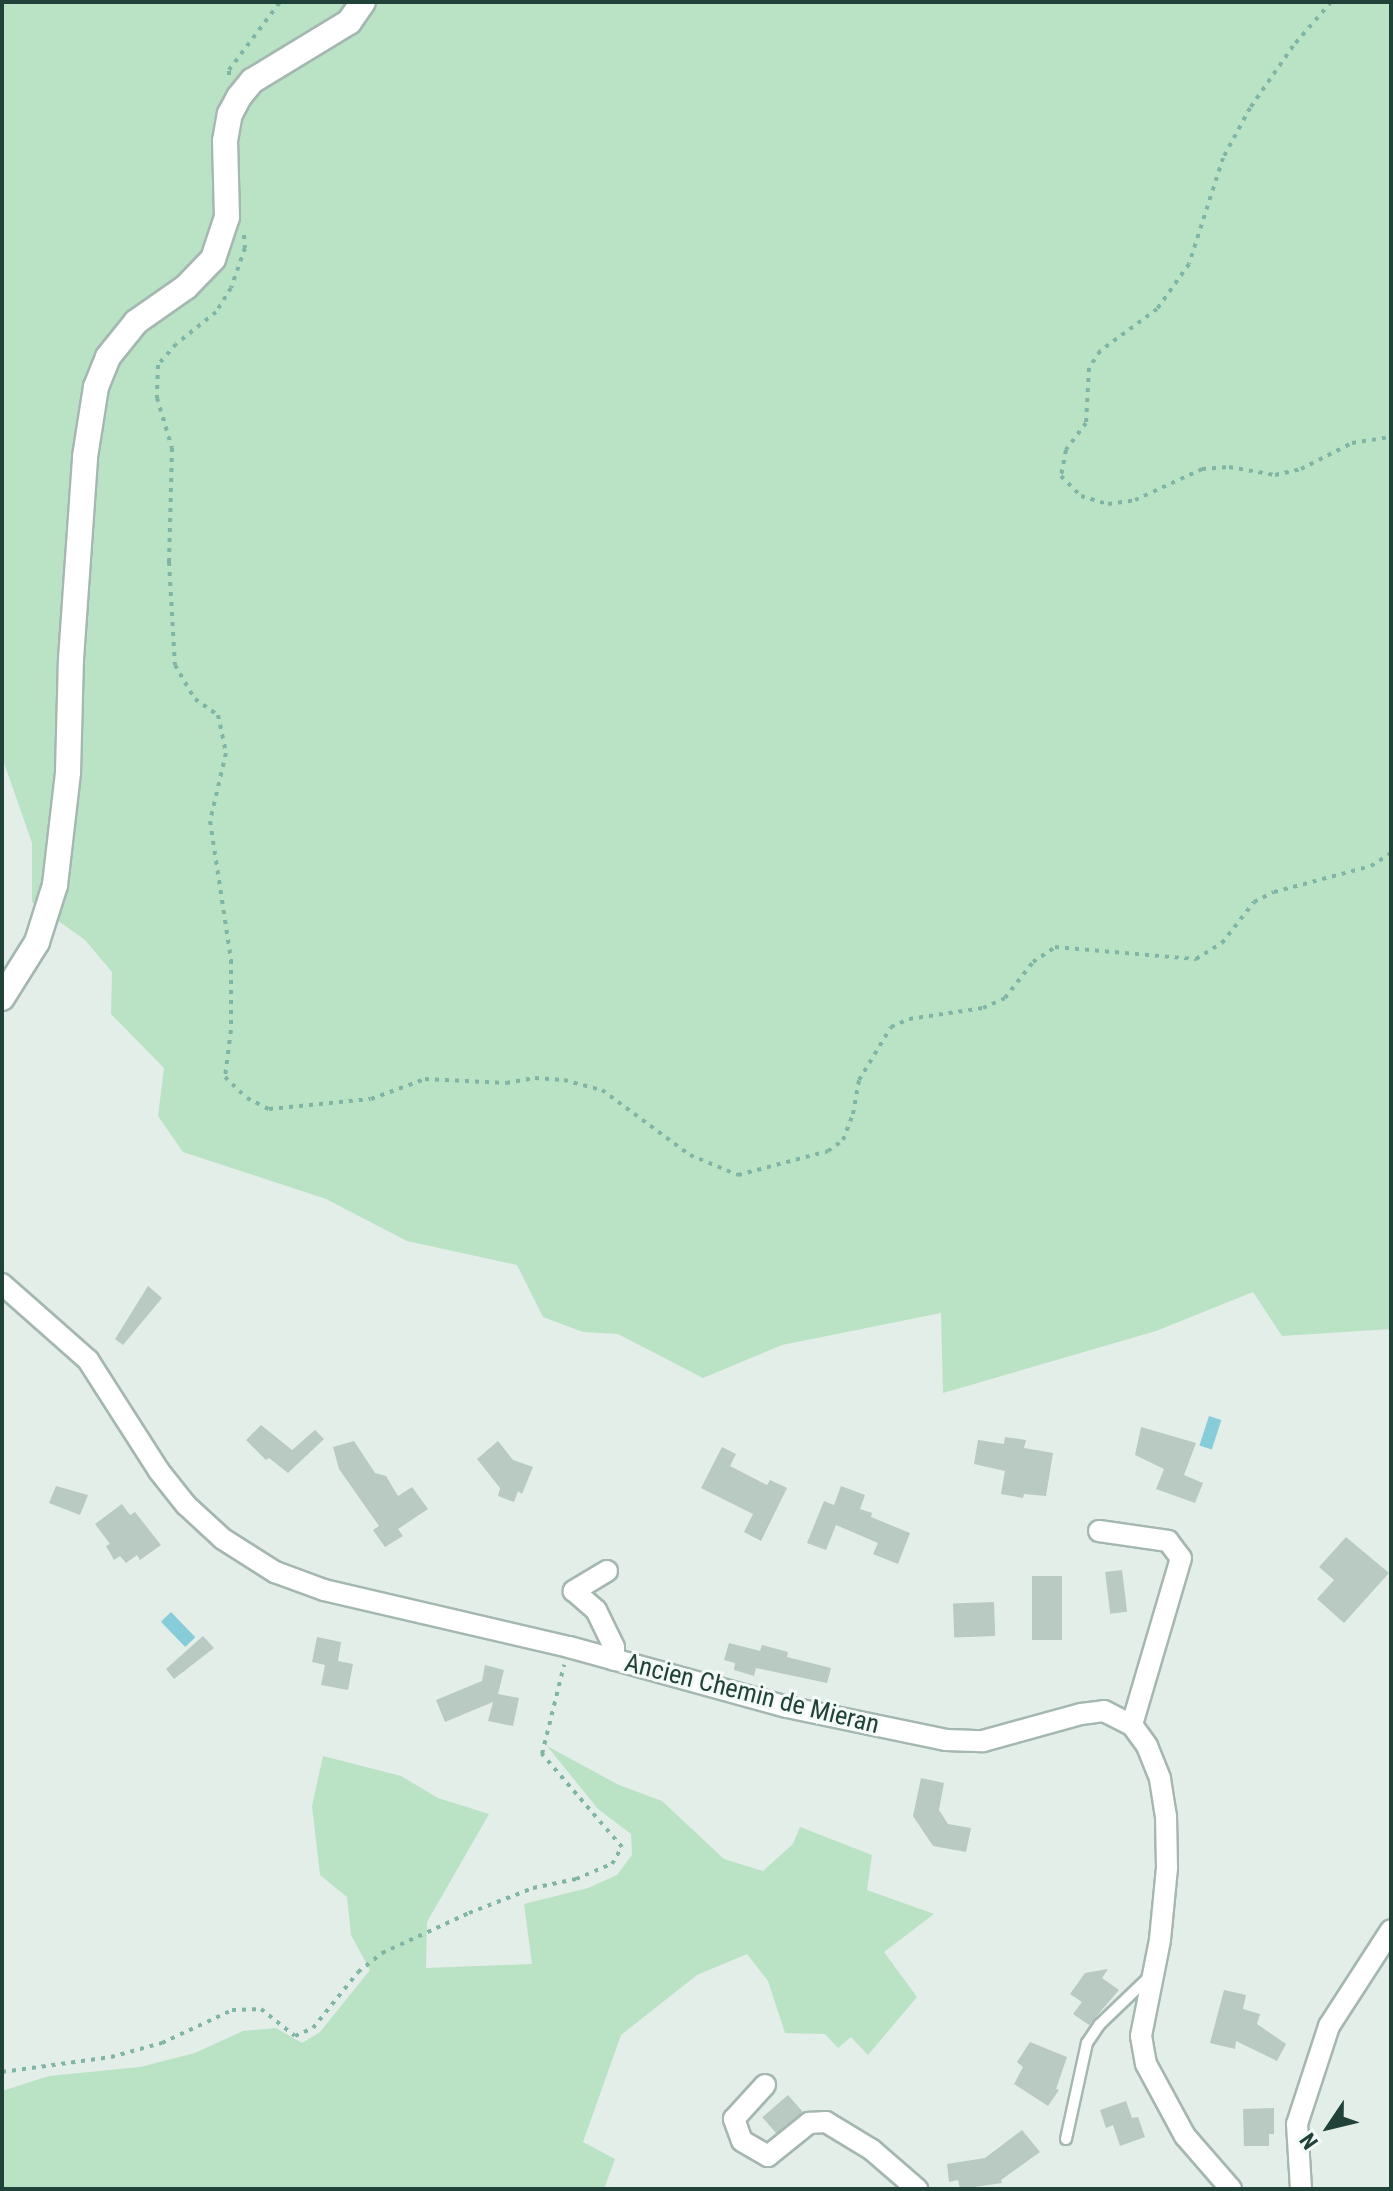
<!DOCTYPE html>
<html>
<head>
<meta charset="utf-8">
<style>
  body { margin:0 }
  #map { position:relative; width:1393px; height:2191px; overflow:hidden; background:#e3eee9; font-family:"Roboto Condensed",sans-serif }
  div>[style] { position:absolute }
  [style*='--x'] { left:calc(var(--x)*1px); top:calc(var(--y)*1px); width:calc(var(--w)*1px); rotate:calc(var(--a)*1deg) }
  .green>* { inset:0; background:#bae2c5 }
  .water>* { inset:0; background:#86ccd9; transform-origin:0 0 }
  .building>* { inset:0; background:#b8cac2; transform-origin:0 0 }
  .path>* { height:4px; margin-top:-2px; transform-origin:0; background:repeating-linear-gradient(90deg,#80b5a5 0 4px,transparent 0 10px) }
  .roads { filter:drop-shadow(2px 0 #a5b7b1) drop-shadow(-2px 0 #a5b7b1) drop-shadow(0 2px #a5b7b1) drop-shadow(0 -2px #a5b7b1) }
  .lane>* { height:10px; margin:-5px; padding:0 5px; transform-origin:5px; border-radius:5px; background:#fff }
  .street>* { height:20px; margin:-10px; padding:0 10px; transform-origin:10px; border-radius:10px; background:#fff }
  .secondary>* { height:24px; margin:-12px; padding:0 12px; transform-origin:12px; border-radius:12px; background:#fff }
  span { translate:-50% -50%; white-space:nowrap; text-align:center; line-height:1.15; -webkit-text-stroke:6px #f4faf7; paint-order:stroke }
  .street-label { font-size:26px; color:#214239 }
  .frame { position:absolute; inset:0; border:4px solid #214239; pointer-events:none }
  .north { position:absolute; left:1289px; top:2087px; width:80px; height:80px; -webkit-text-stroke:6px #f4faf7; paint-order:stroke; rotate:235deg; font-size:22px; font-weight:700; line-height:32px; text-align:center; color:#214239 }
  .north::after { content:''; display:block; margin:auto; width:28px; height:36px; background:#214239; clip-path:polygon(50% 0,100% 100%,50% 72%,0 100%) }
</style>
</head>
<body>
<div id="map">
  <div class="green">
    <i style="clip-path:polygon(2px 2px,1391px 2px,1391px 1329px,1282px 1336px,1253px 1292px,1156px 1331px,943px 1393px,941px 1313px,782px 1345px,703px 1378px,618px 1334px,583px 1332px,543px 1317px,517px 1265px,407px 1241px,326px 1199px,183px 1152px,158px 1116px,164px 1068px,111px 1014px,112px 972px,85px 940px,32px 902px,32px 843px,2px 757px)"></i>
    <i style="clip-path:polygon(547px 1746px,619px 1785px,662px 1801px,724px 1859px,763px 1871px,793px 1844px,800px 1827px,872px 1855px,867px 1890px,934px 1914px,884px 1952px,917px 1997px,868px 2055px,851px 2037px,838px 2048px,825px 2034px,785px 2033px,768px 1981px,747px 1954px,697px 1975px,621px 2035px,583px 2142px,615px 2159px,604px 2189px,2px 2189px,2px 2091px,49px 2076px,140px 2067px,195px 2053px,243px 2031px,276px 2028px,302px 2043px,320px 2032px,370px 1970px,351px 1935px,347px 1897px,320px 1875px,312px 1806px,323px 1756px,401px 1776px,438px 1798px,489px 1814px,427px 1922px,426px 1968px,532px 1964px,524px 1904px,588px 1888px,617px 1875px,632px 1855px,631px 1834px,598px 1809px)"></i>
  </div>
  <div class="water">
    <i style="left:1209px;top:1416px;width:13px;height:31px;rotate:18deg"></i>
    <i style="left:171px;top:1612px;width:35px;height:14px;rotate:46deg"></i>
  </div>
  <div class="building">
    <i style="clip-path:polygon(148px 1286px,162px 1298px,123px 1345px,115px 1339px)"></i>
    <i style="clip-path:polygon(261px 1425px,292px 1450px,315px 1430px,324px 1439px,288px 1473px,269px 1458px,266px 1460px,246px 1440px)"></i>
    <i style="clip-path:polygon(1141px 1427px,1196px 1443px,1184px 1475px,1203px 1483px,1195px 1503px,1156px 1489px,1164px 1469px,1135px 1455px)"></i>
    <i style="clip-path:polygon(1005px 1437px,1026px 1440px,1024px 1448px,1053px 1453px,1046px 1496px,1024px 1494px,1023px 1498px,1001px 1494px,1005px 1471px,974px 1464px,978px 1440px,1004px 1444px)"></i>
    <i style="clip-path:polygon(354px 1441px,375px 1473px,386px 1476px,398px 1496px,412px 1487px,428px 1509px,398px 1529px,403px 1536px,385px 1547px,373px 1530px,379px 1526px,339px 1469px,333px 1447px)"></i>
    <i style="clip-path:polygon(498px 1441px,513px 1460px,533px 1467px,522px 1494px,518px 1491px,514px 1502px,498px 1496px,500px 1488px,477px 1459px)"></i>
    <i style="clip-path:polygon(722px 1447px,736px 1454px,730px 1466px,767px 1485px,770px 1480px,787px 1488px,761px 1541px,744px 1532px,753px 1514px,701px 1488px)"></i>
    <i style="clip-path:polygon(56px 1486px,88px 1495px,80px 1515px,49px 1503px)"></i>
    <i style="clip-path:polygon(841px 1486px,865px 1495px,860px 1509px,872px 1513px,871px 1517px,910px 1533px,898px 1564px,873px 1554px,878px 1543px,836px 1525px,826px 1550px,807px 1543px,824px 1501px,834px 1505px)"></i>
    <i style="clip-path:polygon(122px 1504px,130px 1515px,135px 1512px,161px 1545px,140px 1560px,137px 1555px,126px 1563px,120px 1556px,114px 1560px,106px 1546px,110px 1544px,95px 1524px)"></i>
    <i style="clip-path:polygon(1346px 1537px,1389px 1573px,1344px 1623px,1317px 1599px,1334px 1580px,1319px 1567px)"></i>
    <i style="left:1122px;top:1570px;width:42px;height:17px;rotate:83deg"></i>
    <i style="left:1032px;top:1576px;width:30px;height:64px"></i>
    <i style="left:994px;top:1602px;width:34px;height:41px;rotate:88deg"></i>
    <i style="clip-path:polygon(203px 1636px,214px 1648px,174px 1679px,166px 1669px)"></i>
    <i style="clip-path:polygon(317px 1637px,341px 1642px,338px 1661px,353px 1664px,348px 1690px,321px 1685px,325px 1665px,312px 1662px)"></i>
    <i style="clip-path:polygon(729px 1643px,760px 1651px,762px 1645px,788px 1652px,787px 1657px,831px 1668px,827px 1683px,756px 1668px,754px 1676px,734px 1670px,735px 1663px,724px 1660px)"></i>
    <i style="clip-path:polygon(485px 1665px,504px 1670px,498px 1694px,519px 1698px,513px 1726px,488px 1721px,493px 1702px,445px 1722px,436px 1700px,482px 1681px)"></i>
    <i style="clip-path:polygon(921px 1778px,944px 1783px,939px 1810px,948px 1824px,971px 1828px,966px 1852px,933px 1846px,913px 1816px)"></i>
    <i style="clip-path:polygon(1108px 1969px,1102px 1978px,1119px 1990px,1089px 2025px,1073px 2014px,1082px 2002px,1070px 1994px,1085px 1973px)"></i>
    <i style="clip-path:polygon(1224px 1990px,1246px 1995px,1243px 2009px,1260px 2014px,1257px 2024px,1286px 2044px,1277px 2061px,1236px 2041px,1235px 2049px,1210px 2043px)"></i>
    <i style="clip-path:polygon(1030px 2042px,1067px 2057px,1056px 2089px,1059px 2090px,1048px 2106px,1014px 2084px,1023px 2067px,1017px 2062px)"></i>
    <i style="left:788px;top:2095px;width:23px;height:34px;rotate:49deg"></i>
    <i style="clip-path:polygon(1126px 2101px,1132px 2118px,1138px 2117px,1145px 2137px,1120px 2146px,1113px 2125px,1106px 2128px,1100px 2110px)"></i>
    <i style="clip-path:polygon(1274px 2108px,1274px 2134px,1269px 2134px,1269px 2146px,1244px 2146px,1243px 2109px)"></i>
    <i style="clip-path:polygon(1022px 2130px,1040px 2152px,1001px 2180px,1002px 2183px,960px 2189px,958px 2180px,949px 2182px,947px 2164px,985px 2158px)"></i>
  </div>
  <div class="path">
    <i style="--x:1331;--y:2;--w:58;--a:130.8"></i>
    <i style="--x:1293;--y:46;--w:75;--a:124.7"></i>
    <i style="--x:1250;--y:108;--w:57;--a:118.4"></i>
    <i style="--x:1223;--y:158;--w:111;--a:107.8"></i>
    <i style="--x:1189;--y:264;--w:55;--a:125.4"></i>
    <i style="--x:1157;--y:309;--w:71;--a:143.6"></i>
    <i style="--x:1100;--y:351;--w:20;--a:123"></i>
    <i style="--x:1089;--y:368;--w:55;--a:93.1"></i>
    <i style="--x:1086;--y:423;--w:34;--a:127"></i>
    <i style="--x:1066;--y:450;--w:26;--a:101"></i>
    <i style="--x:1061;--y:476;--w:28;--a:45"></i>
    <i style="--x:1081;--y:496;--w:28;--a:17"></i>
    <i style="--x:1108;--y:504;--w:27;--a:-8"></i>
    <i style="--x:1135;--y:500;--w:74;--a:-24.8"></i>
    <i style="--x:1202;--y:469;--w:27;--a:-4"></i>
    <i style="--x:1229;--y:467;--w:47;--a:9.9"></i>
    <i style="--x:1275;--y:475;--w:27;--a:-13"></i>
    <i style="--x:1301;--y:469;--w:57;--a:-27"></i>
    <i style="--x:1352;--y:443;--w:39;--a:-9"></i>
    <i style="--x:229;--y:75;--w:5;--a:-90"></i>
    <i style="--x:229;--y:70;--w:85;--a:-53.1"></i>
    <i style="--x:244;--y:235;--w:13;--a:86"></i>
    <i style="--x:245;--y:248;--w:42;--a:109.3"></i>
    <i style="--x:231;--y:288;--w:28;--a:122"></i>
    <i style="--x:216;--y:312;--w:51;--a:141.3"></i>
    <i style="--x:176;--y:344;--w:28;--a:131"></i>
    <i style="--x:158;--y:365;--w:33;--a:92"></i>
    <i style="--x:157;--y:398;--w:52;--a:73.3"></i>
    <i style="--x:172;--y:448;--w:114;--a:91.5"></i>
    <i style="--x:169;--y:562;--w:103;--a:86.7"></i>
    <i style="--x:175;--y:665;--w:39;--a:60"></i>
    <i style="--x:195;--y:699;--w:28;--a:35"></i>
    <i style="--x:218;--y:715;--w:39;--a:78"></i>
    <i style="--x:226;--y:753;--w:70;--a:103.2"></i>
    <i style="--x:210;--y:821;--w:141;--a:81.4"></i>
    <i style="--x:231;--y:960;--w:70;--a:90"></i>
    <i style="--x:231;--y:1030;--w:47;--a:97.3"></i>
    <i style="--x:225;--y:1077;--w:30;--a:44"></i>
    <i style="--x:247;--y:1098;--w:25;--a:27"></i>
    <i style="--x:269;--y:1109;--w:102;--a:-5.6"></i>
    <i style="--x:371;--y:1099;--w:58;--a:-20.3"></i>
    <i style="--x:425;--y:1079;--w:81;--a:2.8"></i>
    <i style="--x:506;--y:1083;--w:29;--a:-10"></i>
    <i style="--x:535;--y:1078;--w:29;--a:4"></i>
    <i style="--x:564;--y:1080;--w:39;--a:15"></i>
    <i style="--x:602;--y:1090;--w:109;--a:36.5"></i>
    <i style="--x:690;--y:1155;--w:52;--a:22.6"></i>
    <i style="--x:738;--y:1175;--w:93;--a:-14.9"></i>
    <i style="--x:828;--y:1151;--w:19;--a:-36"></i>
    <i style="--x:843;--y:1140;--w:28;--a:-69"></i>
    <i style="--x:853;--y:1114;--w:35;--a:-80"></i>
    <i style="--x:859;--y:1080;--w:62;--a:-58.9"></i>
    <i style="--x:891;--y:1027;--w:20;--a:-24"></i>
    <i style="--x:909;--y:1019;--w:75;--a:-8.5"></i>
    <i style="--x:983;--y:1008;--w:24;--a:-24"></i>
    <i style="--x:1005;--y:998;--w:46;--a:-52.1"></i>
    <i style="--x:1033;--y:962;--w:27;--a:-34"></i>
    <i style="--x:1055;--y:947;--w:142;--a:4.9"></i>
    <i style="--x:1196;--y:959;--w:31;--a:-32"></i>
    <i style="--x:1222;--y:943;--w:52;--a:-52"></i>
    <i style="--x:1254;--y:902;--w:22;--a:-27"></i>
    <i style="--x:1274;--y:892;--w:100;--a:-15"></i>
    <i style="--x:1371;--y:866;--w:24;--a:-33"></i>
    <i style="--x:2;--y:2072;--w:110;--a:-7.8"></i>
    <i style="--x:111;--y:2057;--w:53;--a:-15.4"></i>
    <i style="--x:162;--y:2043;--w:77;--a:-25.2"></i>
    <i style="--x:232;--y:2010;--w:29;--a:-2"></i>
    <i style="--x:261;--y:2009;--w:43;--a:38.5"></i>
    <i style="--x:295;--y:2036;--w:20;--a:-24"></i>
    <i style="--x:313;--y:2028;--w:72;--a:-51.2"></i>
    <i style="--x:358;--y:1972;--w:31;--a:-38"></i>
    <i style="--x:382;--y:1953;--w:96;--a:-24.7"></i>
    <i style="--x:469;--y:1913;--w:69;--a:-21.3"></i>
    <i style="--x:533;--y:1888;--w:44;--a:-11.8"></i>
    <i style="--x:576;--y:1879;--w:39;--a:-23"></i>
    <i style="--x:612;--y:1864;--w:20;--a:-60"></i>
    <i style="--x:622;--y:1847;--w:123;--a:-130.7"></i>
    <i style="--x:542;--y:1754;--w:92;--a:-76.1"></i>
  </div>
  <div class="roads">
    <div class="lane">
      <i style="--x:1066;--y:2139;--w:98;--a:-77.7"></i>
      <i style="--x:1087;--y:2043;--w:22;--a:-56"></i>
      <i style="--x:1099;--y:2025;--w:69;--a:-43.8"></i>
    </div>
    <div class="street">
      <i style="--x:2;--y:1284;--w:115;--a:41.5"></i>
      <i style="--x:88;--y:1360;--w:132;--a:57.4"></i>
      <i style="--x:159;--y:1471;--w:43;--a:51.5"></i>
      <i style="--x:186;--y:1505;--w:50;--a:42.6"></i>
      <i style="--x:223;--y:1539;--w:62;--a:32.4"></i>
      <i style="--x:275;--y:1572;--w:52;--a:20.2"></i>
      <i style="--x:324;--y:1590;--w:252;--a:13.1"></i>
      <i style="--x:569;--y:1647;--w:226;--a:15.4"></i>
      <i style="--x:787;--y:1707;--w:162;--a:11.7"></i>
      <i style="--x:946;--y:1740;--w:37;--a:2"></i>
      <i style="--x:983;--y:1741;--w:102;--a:-15.4"></i>
      <i style="--x:1081;--y:1714;--w:23;--a:-7"></i>
      <i style="--x:1104;--y:1711;--w:31;--a:27"></i>
      <i style="--x:1132;--y:1725;--w:26;--a:54"></i>
      <i style="--x:1147;--y:1746;--w:35;--a:68"></i>
      <i style="--x:1160;--y:1779;--w:37;--a:81"></i>
      <i style="--x:1166;--y:1816;--w:52;--a:88.9"></i>
      <i style="--x:1167;--y:1868;--w:72;--a:95.6"></i>
      <i style="--x:1160;--y:1940;--w:98;--a:101.2"></i>
      <i style="--x:1141;--y:2036;--w:28;--a:80"></i>
      <i style="--x:1146;--y:2064;--w:82;--a:61.6"></i>
      <i style="--x:1185;--y:2136;--w:70;--a:49"></i>
      <i style="--x:1099;--y:1531;--w:70;--a:8.2"></i>
      <i style="--x:1168;--y:1541;--w:21;--a:53"></i>
      <i style="--x:1181;--y:1558;--w:174;--a:106.4"></i>
      <i style="--x:607;--y:1571;--w:39;--a:149"></i>
      <i style="--x:574;--y:1591;--w:29;--a:41"></i>
      <i style="--x:596;--y:1610;--w:41;--a:64.1"></i>
      <i style="--x:614;--y:1647;--w:13;--a:90"></i>
      <i style="--x:765;--y:2085;--w:46;--a:132.4"></i>
      <i style="--x:734;--y:2119;--w:23;--a:70"></i>
      <i style="--x:742;--y:2141;--w:30;--a:30"></i>
      <i style="--x:768;--y:2156;--w:53;--a:-38.8"></i>
      <i style="--x:809;--y:2123;--w:17;--a:-3"></i>
      <i style="--x:826;--y:2122;--w:54;--a:31.3"></i>
      <i style="--x:872;--y:2150;--w:60;--a:40.9"></i>
      <i style="--x:1301;--y:2189;--w:65;--a:-93.5"></i>
      <i style="--x:1297;--y:2124;--w:103;--a:-71.9"></i>
      <i style="--x:1329;--y:2026;--w:114;--a:-57.1"></i>
    </div>
    <div class="secondary">
      <i style="--x:2;--y:998;--w:66;--a:-58"></i>
      <i style="--x:37;--y:942;--w:60;--a:-72.5"></i>
      <i style="--x:55;--y:885;--w:114;--a:-83.4"></i>
      <i style="--x:68;--y:772;--w:113;--a:-88.5"></i>
      <i style="--x:71;--y:659;--w:202;--a:-86"></i>
      <i style="--x:85;--y:457;--w:71;--a:-81.1"></i>
      <i style="--x:96;--y:387;--w:32;--a:-68"></i>
      <i style="--x:108;--y:357;--w:45;--a:-51.3"></i>
      <i style="--x:136;--y:322;--w:61;--a:-35"></i>
      <i style="--x:186;--y:287;--w:39;--a:-46"></i>
      <i style="--x:213;--y:259;--w:44;--a:-71.6"></i>
      <i style="--x:227;--y:217;--w:76;--a:-91.5"></i>
      <i style="--x:225;--y:141;--w:27;--a:-80"></i>
      <i style="--x:230;--y:114;--w:19;--a:-62"></i>
      <i style="--x:239;--y:97;--w:21;--a:-51"></i>
      <i style="--x:252;--y:81;--w:114;--a:-31.3"></i>
      <i style="--x:349;--y:22;--w:24;--a:-55"></i>
    </div>
  </div>
  <div class="street-label">
    <span style="left:752px;top:1694px;rotate:14deg">Ancien Chemin de Mieran</span>
  </div>
  <div class="frame"></div>
  <div class="north">N</div>
</div>
</body>
</html>
